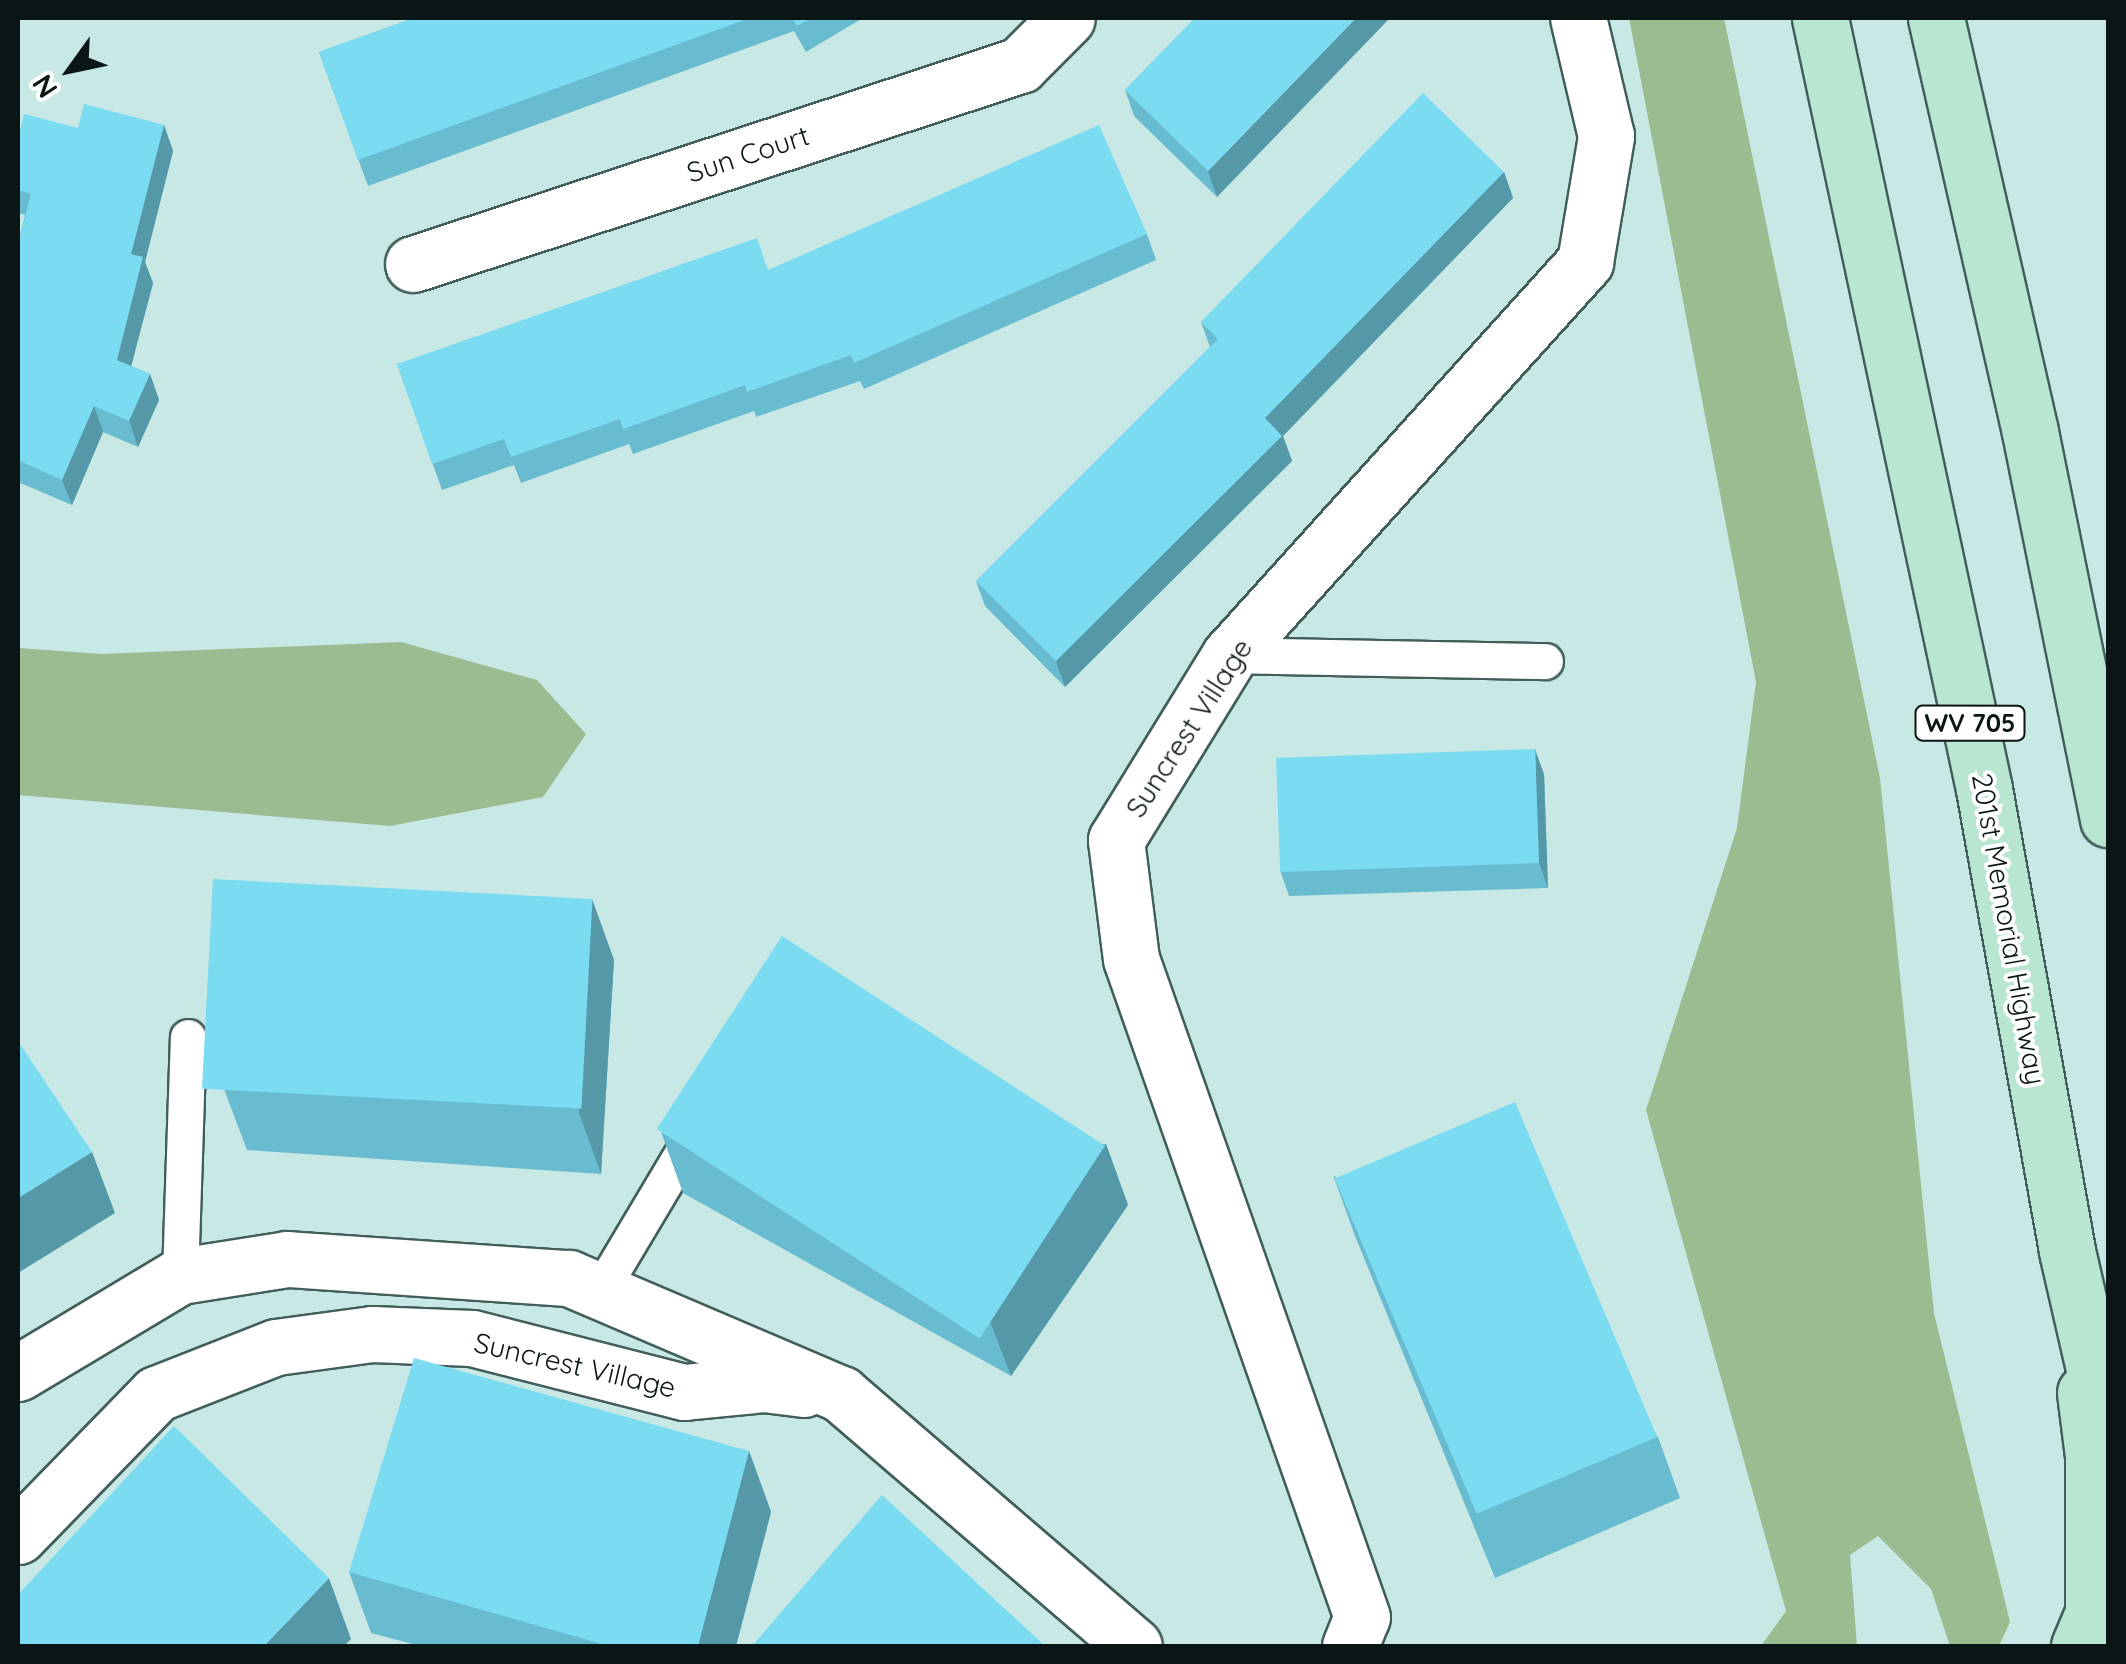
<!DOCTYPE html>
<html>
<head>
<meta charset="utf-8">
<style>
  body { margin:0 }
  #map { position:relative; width:2126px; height:1664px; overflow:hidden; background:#c7e8e5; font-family:Quicksand,sans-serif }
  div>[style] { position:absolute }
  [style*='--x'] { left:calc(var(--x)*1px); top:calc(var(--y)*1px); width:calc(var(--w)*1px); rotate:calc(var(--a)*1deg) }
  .green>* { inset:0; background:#9bbc91 }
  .roads { filter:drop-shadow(2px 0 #415e5c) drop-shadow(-2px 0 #415e5c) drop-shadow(0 2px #415e5c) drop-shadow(0 -2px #415e5c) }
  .service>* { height:35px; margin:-17.5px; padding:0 17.5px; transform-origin:17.5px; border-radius:17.5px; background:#fff }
  .minor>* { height:55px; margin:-27.5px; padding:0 27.5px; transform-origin:27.5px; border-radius:27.5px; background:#fff }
  .primary>* { height:55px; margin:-27.5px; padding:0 27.5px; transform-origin:27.5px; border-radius:27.5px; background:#b8e6d1 }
  .wall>* { inset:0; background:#69bccf }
  .shaded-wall>* { inset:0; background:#5599a9 }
  .building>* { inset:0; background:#7adbf1; transform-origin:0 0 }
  span { translate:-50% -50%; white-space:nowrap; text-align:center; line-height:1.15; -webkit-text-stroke:8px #fff; paint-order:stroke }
  .shield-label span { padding:2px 8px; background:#fff; border:2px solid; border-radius:8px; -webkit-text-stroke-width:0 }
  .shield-label { font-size:25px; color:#0a1615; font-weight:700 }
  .street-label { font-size:28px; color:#0a1615 }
  .frame { position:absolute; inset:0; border:20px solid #0a1615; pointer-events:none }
  .north { position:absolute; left:20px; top:20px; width:100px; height:100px; -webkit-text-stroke:8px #fff; paint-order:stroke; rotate:237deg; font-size:28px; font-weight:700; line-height:40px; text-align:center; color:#0a1615 }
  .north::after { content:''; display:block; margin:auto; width:35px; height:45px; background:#0a1615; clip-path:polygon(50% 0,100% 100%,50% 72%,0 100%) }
</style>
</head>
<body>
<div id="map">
  <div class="green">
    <i style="clip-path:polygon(1629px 18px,1724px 18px,1880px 778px,1934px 1313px,2010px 1622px,1999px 1646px,1950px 1646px,1931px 1589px,1878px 1536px,1850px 1555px,1857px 1646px,1761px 1646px,1786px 1611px,1646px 1110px,1737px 828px,1756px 682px)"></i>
    <i style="clip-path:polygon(401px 642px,537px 680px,586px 734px,543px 797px,390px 826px,18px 795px,18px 648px,102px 654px)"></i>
  </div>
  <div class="roads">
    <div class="service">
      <i style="--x:1230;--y:655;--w:315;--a:1.1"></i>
      <i style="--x:180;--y:1276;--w:239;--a:-88.1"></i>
      <i style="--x:600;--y:1291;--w:190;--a:-59.2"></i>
    </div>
    <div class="minor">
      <i style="--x:413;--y:264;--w:639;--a:-18.15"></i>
      <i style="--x:1020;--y:65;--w:66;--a:-45"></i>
      <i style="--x:18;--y:1373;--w:189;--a:-30.9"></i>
      <i style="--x:180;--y:1276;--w:108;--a:-9"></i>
      <i style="--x:287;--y:1259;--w:283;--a:3.9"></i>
      <i style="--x:569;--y:1278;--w:296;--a:23.1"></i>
      <i style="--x:841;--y:1394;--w:386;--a:40.7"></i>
      <i style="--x:18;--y:1536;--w:198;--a:-45.8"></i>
      <i style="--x:156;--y:1394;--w:129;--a:-21.4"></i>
      <i style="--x:276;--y:1347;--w:97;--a:-7.7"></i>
      <i style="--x:372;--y:1334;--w:100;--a:2.3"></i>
      <i style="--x:472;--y:1338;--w:219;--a:14.3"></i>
      <i style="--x:684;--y:1392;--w:80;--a:-5.7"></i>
      <i style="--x:764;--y:1384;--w:40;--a:7.1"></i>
      <i style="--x:1350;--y:1646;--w:31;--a:-68"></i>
      <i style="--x:1362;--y:1617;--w:697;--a:-109.34"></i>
      <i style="--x:1131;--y:959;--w:120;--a:-97.2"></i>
      <i style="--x:1116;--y:840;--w:217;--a:-58.4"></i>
      <i style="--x:1230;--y:655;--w:530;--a:-47.91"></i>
      <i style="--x:1585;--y:262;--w:128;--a:-80.5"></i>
      <i style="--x:1606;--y:136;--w:121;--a:-103.3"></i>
    </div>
    <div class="primary">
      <i style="--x:1820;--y:18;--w:788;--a:77.99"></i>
      <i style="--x:1984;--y:789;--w:469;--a:79.8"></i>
      <i style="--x:2067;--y:1251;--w:184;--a:77.1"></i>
      <i style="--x:1936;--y:18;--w:425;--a:77.2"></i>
      <i style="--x:2030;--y:432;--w:395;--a:78.6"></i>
      <i style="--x:2079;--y:1646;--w:36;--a:-67"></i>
      <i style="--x:2093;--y:1613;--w:157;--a:-90"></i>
      <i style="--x:2093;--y:1456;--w:64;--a:-97.2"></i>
    </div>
  </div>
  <div class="wall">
    <i style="clip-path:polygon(414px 18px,863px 18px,806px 52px,794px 31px,368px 186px,319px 52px)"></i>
    <i style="clip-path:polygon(1195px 18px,1217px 197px,1134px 116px,1125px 90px)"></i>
    <i style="clip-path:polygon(164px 125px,173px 151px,145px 262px,153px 283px,131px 366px,150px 374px,159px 400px,138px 447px,103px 432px,72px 505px,18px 482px,18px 245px,25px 215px,18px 213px,18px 138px)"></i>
    <i style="clip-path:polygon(1504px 172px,1513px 198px,1283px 436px,1292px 461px,1065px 687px,985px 606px,976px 581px,1210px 347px,1201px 322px)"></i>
    <i style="clip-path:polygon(1147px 234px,1156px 260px,864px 389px,860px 381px,756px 417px,754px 411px,633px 454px,629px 444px,521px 483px,514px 465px,442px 490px,397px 364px,768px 270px)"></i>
    <i style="clip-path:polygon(1544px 774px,1548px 888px,1289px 896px,1280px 870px)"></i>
    <i style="clip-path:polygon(592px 899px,614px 960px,601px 1174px,247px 1150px,224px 1089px)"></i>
    <i style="clip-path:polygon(661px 1132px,1106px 1144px,1128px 1205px,1011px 1376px,683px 1193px)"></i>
    <i style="clip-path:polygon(1333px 1175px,1658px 1437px,1680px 1498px,1495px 1578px,1355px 1236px)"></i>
    <i style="clip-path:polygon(749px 1451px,771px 1512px,736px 1646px,420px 1646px,371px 1633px,349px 1572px)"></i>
  </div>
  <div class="shaded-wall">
    <i style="clip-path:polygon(1356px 18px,1390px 18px,1217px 197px,1208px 171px)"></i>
    <i style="clip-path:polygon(164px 125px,173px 151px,145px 262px,153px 283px,126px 386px,117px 360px,131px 254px)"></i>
    <i style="clip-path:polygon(1504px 172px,1513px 198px,1283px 436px,1292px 461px,1065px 687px,1056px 661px,1265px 418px)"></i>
    <i style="clip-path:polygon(150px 374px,159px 400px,138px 447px,129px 421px)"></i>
    <i style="clip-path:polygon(94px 406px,103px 432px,72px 505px,62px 480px)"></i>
    <i style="clip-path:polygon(1535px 749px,1544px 774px,1548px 888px,1539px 863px)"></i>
    <i style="clip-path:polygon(592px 899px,614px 960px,601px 1174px,579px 1113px)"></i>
    <i style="clip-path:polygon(1106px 1144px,1128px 1205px,1011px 1376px,988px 1316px)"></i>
    <i style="clip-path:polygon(92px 1152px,115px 1213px,18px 1273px,18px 1198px)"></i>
    <i style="clip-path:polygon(749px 1451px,771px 1512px,736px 1646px,698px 1646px)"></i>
    <i style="clip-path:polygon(329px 1578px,351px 1639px,344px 1646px,264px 1646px)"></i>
  </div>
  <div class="building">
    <i style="clip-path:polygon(414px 18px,750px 18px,358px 160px,319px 52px)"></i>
    <i style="clip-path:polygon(792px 18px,812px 18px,797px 26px)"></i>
    <i style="clip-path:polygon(1195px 18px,1356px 18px,1208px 171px,1125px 90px)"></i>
    <i style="clip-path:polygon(1423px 93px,1504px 172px,1265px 418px,1282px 436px,1056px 661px,976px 581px,1218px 339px,1201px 322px)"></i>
    <i style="clip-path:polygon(84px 104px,164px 125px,131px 254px,143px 257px,117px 360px,150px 374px,129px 421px,94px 406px,62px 480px,18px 460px,18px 245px,31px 194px,18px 190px,18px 138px,24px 114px,78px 128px)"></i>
    <i style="clip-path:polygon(1099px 125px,1147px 234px,854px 363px,851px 355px,747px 392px,745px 385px,623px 429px,620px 419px,511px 457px,504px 439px,432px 464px,397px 364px,757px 238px,768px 270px)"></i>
    <i style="left:1535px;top:749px;width:114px;height:259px;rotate:88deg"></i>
    <i style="left:213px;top:879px;width:380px;height:210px;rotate:3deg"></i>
    <i style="left:782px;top:936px;width:385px;height:230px;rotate:33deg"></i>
    <i style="clip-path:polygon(18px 1041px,92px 1152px,18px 1198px)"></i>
    <i style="left:1515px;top:1102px;width:364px;height:196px;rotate:67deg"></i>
    <i style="clip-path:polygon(414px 1358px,749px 1451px,698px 1646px,609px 1646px,349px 1572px)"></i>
    <i style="clip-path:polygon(174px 1426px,329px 1578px,264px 1646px,18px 1646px,18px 1595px)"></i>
    <i style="clip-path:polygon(882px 1495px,1045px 1646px,752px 1646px)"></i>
  </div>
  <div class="shield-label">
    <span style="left:1970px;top:723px">WV 705</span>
  </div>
  <div class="street-label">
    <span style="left:748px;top:154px;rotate:-18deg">Sun Court</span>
    <span style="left:1189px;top:728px;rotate:-57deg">Suncrest Village</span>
    <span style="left:2009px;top:929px;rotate:80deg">201st Memorial Highway</span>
    <span style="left:575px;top:1365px;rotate:13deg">Suncrest Village</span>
  </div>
  <div class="frame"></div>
  <div class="north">N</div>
</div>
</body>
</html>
